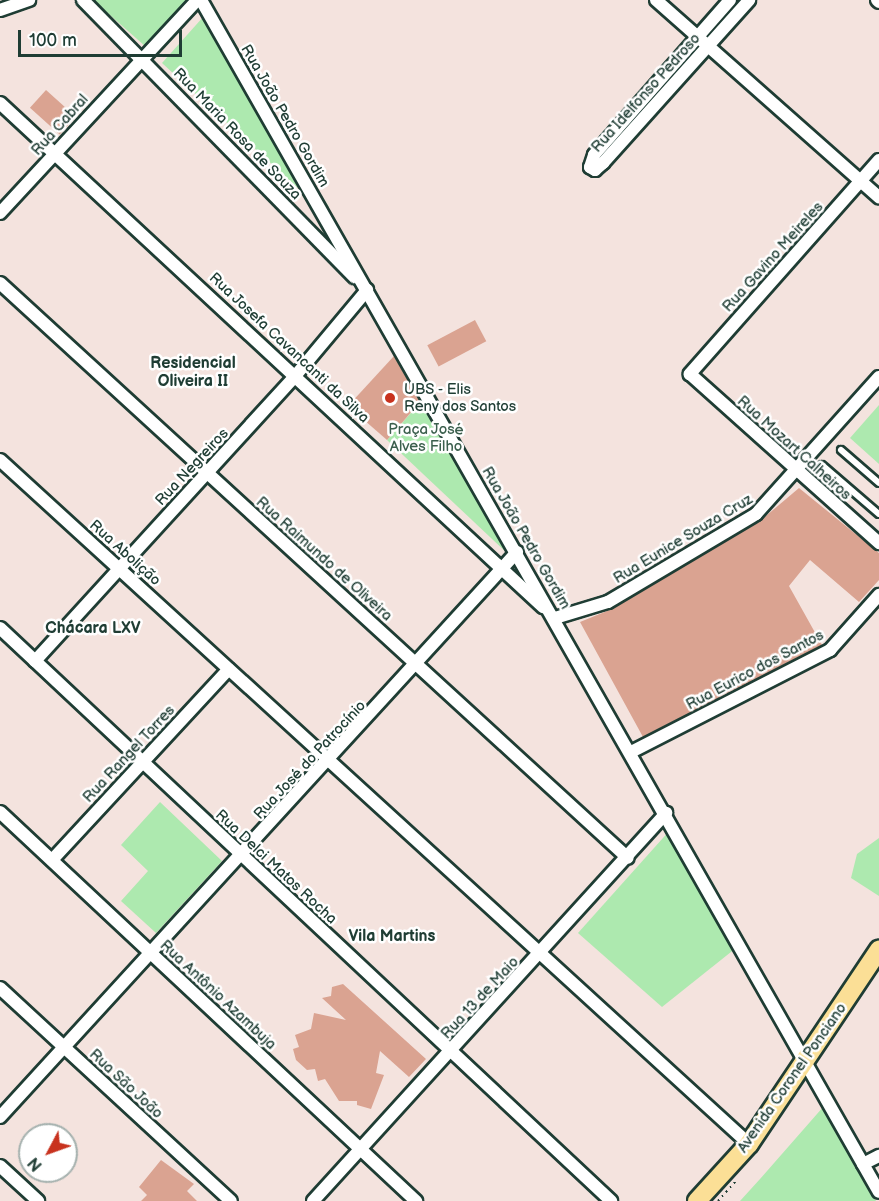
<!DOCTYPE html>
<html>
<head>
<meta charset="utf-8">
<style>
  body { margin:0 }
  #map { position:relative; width:879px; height:1201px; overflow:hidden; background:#f4e3de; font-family:"Balsamiq Sans",sans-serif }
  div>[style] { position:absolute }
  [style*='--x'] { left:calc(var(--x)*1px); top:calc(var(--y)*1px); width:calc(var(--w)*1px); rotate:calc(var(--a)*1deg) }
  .green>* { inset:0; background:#ade9af }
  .building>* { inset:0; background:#daa391; transform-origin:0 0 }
  .path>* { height:2px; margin-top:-1px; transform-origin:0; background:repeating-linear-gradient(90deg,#1f3d34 0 1.5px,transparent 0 6px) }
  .roads { filter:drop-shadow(2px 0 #1f3d34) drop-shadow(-2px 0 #1f3d34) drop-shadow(0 2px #1f3d34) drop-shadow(0 -2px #1f3d34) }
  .service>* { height:6px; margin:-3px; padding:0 3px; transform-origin:3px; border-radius:3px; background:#fff }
  .minor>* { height:12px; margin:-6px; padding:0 6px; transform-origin:6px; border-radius:6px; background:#fff }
  .primary>* { height:18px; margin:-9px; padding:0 9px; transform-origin:9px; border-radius:9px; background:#fbdf96 }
  .dots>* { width:16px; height:16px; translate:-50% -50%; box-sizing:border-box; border:3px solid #fff; border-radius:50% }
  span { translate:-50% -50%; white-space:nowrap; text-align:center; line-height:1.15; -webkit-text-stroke:5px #fff; paint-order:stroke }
  .street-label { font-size:15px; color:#1f3d34 }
  .poi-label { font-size:15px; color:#1f3d34 }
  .left { translate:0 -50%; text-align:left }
  .park-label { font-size:15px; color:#3b5f4d }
  .neighbourhood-label { font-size:16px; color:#1f3d34; font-weight:700 }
  .north { position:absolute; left:18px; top:1123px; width:60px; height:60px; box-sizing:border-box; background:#fff; border:2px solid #a5b1ae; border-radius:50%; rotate:229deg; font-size:16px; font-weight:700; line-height:24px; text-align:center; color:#1f3d34 }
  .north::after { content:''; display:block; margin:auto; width:21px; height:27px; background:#c8321e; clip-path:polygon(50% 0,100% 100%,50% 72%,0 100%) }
  .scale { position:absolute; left:18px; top:30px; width:164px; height:27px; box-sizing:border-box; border:3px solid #1f3d34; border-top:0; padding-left:8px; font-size:18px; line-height:21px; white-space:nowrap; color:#1f3d34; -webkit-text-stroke:4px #fff; paint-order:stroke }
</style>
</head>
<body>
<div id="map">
  <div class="green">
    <i style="clip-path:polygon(93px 0,191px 0,146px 47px)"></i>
    <i style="clip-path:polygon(204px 16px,329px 207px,325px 213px,162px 63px)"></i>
    <i style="clip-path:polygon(431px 390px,519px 544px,508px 554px,387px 440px)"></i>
    <i style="clip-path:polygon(879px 405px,879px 464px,850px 438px)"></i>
    <i style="clip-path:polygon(160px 802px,222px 861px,156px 933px,121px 901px,148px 871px,121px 845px)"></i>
    <i style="clip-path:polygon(671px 829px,741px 944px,662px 1007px,578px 933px)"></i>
    <i style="clip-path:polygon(879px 838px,879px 896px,851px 878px,857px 854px)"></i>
    <i style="clip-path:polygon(824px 1106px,876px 1201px,740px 1201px,760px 1179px)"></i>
  </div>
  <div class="building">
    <i style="left:46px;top:90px;width:40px;height:24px;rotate:42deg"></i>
    <i style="left:475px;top:320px;width:24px;height:54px;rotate:62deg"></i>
    <i style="clip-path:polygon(394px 356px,420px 402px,387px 440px,348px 406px)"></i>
    <i style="clip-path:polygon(799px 488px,879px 553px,879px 580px,859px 602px,810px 560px,789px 586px,822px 645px,643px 737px,580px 622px,612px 609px,760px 521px)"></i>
    <i style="clip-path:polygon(343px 984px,426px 1059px,409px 1077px,380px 1051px,376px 1073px,384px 1075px,371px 1109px,357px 1105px,357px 1101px,339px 1101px,325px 1079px,318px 1081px,315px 1069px,307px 1070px,296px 1060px,293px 1049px,299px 1047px,295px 1035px,311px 1029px,314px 1013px,346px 1020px,322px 998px,331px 996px,332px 987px)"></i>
    <i style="clip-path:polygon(161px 1160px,194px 1184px,187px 1191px,197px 1201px,141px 1201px,147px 1195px,139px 1187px)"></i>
  </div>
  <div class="path">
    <i style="--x:718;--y:1201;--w:27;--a:-48"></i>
  </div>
  <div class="roads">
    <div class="service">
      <i style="--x:841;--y:450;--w:50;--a:41"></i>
      <i style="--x:822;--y:465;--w:75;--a:40.7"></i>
    </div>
    <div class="minor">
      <i style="--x:83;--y:0;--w:388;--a:45.6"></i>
      <i style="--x:201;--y:0;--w:1371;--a:60.37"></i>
      <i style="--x:656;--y:0;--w:298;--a:41.5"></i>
      <i style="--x:730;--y:0;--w:206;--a:131.3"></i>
      <i style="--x:594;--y:155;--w:13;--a:108"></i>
      <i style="--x:590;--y:167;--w:6;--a:31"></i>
      <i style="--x:595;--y:170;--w:11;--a:-41"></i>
      <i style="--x:603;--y:163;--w:219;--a:-48.1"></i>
      <i style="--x:877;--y:0;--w:3;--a:45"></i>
      <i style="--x:0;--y:10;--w:31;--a:-19"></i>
      <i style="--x:0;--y:103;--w:741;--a:42.87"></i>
      <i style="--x:879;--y:160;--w:286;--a:131.5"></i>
      <i style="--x:690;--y:374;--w:254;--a:41.8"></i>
      <i style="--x:0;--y:213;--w:290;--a:-47.2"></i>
      <i style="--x:0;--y:283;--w:851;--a:42.48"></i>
      <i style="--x:0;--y:460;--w:1014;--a:42.4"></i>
      <i style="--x:555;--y:618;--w:55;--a:-16.8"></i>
      <i style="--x:608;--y:602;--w:172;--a:-30.7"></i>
      <i style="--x:756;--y:514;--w:184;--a:-48.1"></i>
      <i style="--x:0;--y:628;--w:838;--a:43.16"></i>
      <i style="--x:35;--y:661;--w:387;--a:-47.6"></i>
      <i style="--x:296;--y:375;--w:111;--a:-50.1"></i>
      <i style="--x:631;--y:752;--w:224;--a:-27.1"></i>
      <i style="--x:830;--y:650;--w:74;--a:-48.3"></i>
      <i style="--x:0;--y:812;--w:570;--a:43.08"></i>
      <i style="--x:52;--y:860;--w:260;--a:-47.2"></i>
      <i style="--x:0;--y:988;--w:314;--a:42.7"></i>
      <i style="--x:0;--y:1117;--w:766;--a:-47.54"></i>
      <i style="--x:863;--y:1164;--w:18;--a:-27"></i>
      <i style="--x:0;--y:1166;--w:52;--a:42.6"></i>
      <i style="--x:313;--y:1201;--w:525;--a:-47.7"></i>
    </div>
    <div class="primary">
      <i style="--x:697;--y:1201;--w:77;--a:-47.6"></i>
      <i style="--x:749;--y:1144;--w:234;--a:-56.2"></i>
    </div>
  </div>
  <div class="dots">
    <i style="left:390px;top:398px;background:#c8321e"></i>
  </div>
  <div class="street-label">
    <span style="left:646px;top:93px;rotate:-48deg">Rua Idelfonso Pedroso</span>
    <span style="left:285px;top:116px;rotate:60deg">Rua João Pedro Gordim</span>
    <span style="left:60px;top:125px;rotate:-48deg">Rua Cabral</span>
    <span style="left:237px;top:134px;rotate:46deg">Rua Maria Rosa de Souza</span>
    <span style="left:773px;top:257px;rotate:-48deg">Rua Gavino Meireles</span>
    <span style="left:289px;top:348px;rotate:43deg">Rua Josefa Cavancanti da Silva</span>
    <span style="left:794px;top:448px;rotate:42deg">Rua Mozart Calheiros</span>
    <span style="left:192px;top:467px;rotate:-47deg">Rua Negreiros</span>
    <span style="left:526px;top:538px;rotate:60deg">Rua João Pedro Gordim</span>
    <span style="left:683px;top:539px;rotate:-31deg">Rua Eunice Souza Cruz</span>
    <span style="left:125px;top:553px;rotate:42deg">Rua Abolição</span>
    <span style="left:324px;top:559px;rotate:42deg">Rua Raimundo de Oliveira</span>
    <span style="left:755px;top:670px;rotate:-28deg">Rua Eurico dos Santos</span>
    <span style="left:129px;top:754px;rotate:-47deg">Rua Rangel Torres</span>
    <span style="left:310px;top:760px;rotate:-47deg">Rua José do Patrocínio</span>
    <span style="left:276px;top:867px;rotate:43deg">Rua Delci Matos Rocha</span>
    <span style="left:218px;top:995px;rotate:43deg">Rua Antônio Azambuja</span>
    <span style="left:480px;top:998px;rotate:-47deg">Rua 13 de Maio</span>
    <span style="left:792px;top:1078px;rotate:-55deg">Avenida Coronel Ponciano</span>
    <span style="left:126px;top:1084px;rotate:43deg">Rua São João</span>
  </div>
  <div class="poi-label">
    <span class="left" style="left:404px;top:398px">UBS - Elis<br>Reny dos Santos</span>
  </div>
  <div class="park-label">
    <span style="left:426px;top:438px">Praça José<br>Alves Filho</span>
  </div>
  <div class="neighbourhood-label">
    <span style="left:193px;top:373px">Residencial<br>Oliveira II</span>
    <span style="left:93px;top:629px">Chácara LXV</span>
    <span style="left:392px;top:937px">Vila Martins</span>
  </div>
  <div class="north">N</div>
  <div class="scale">100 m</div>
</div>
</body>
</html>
